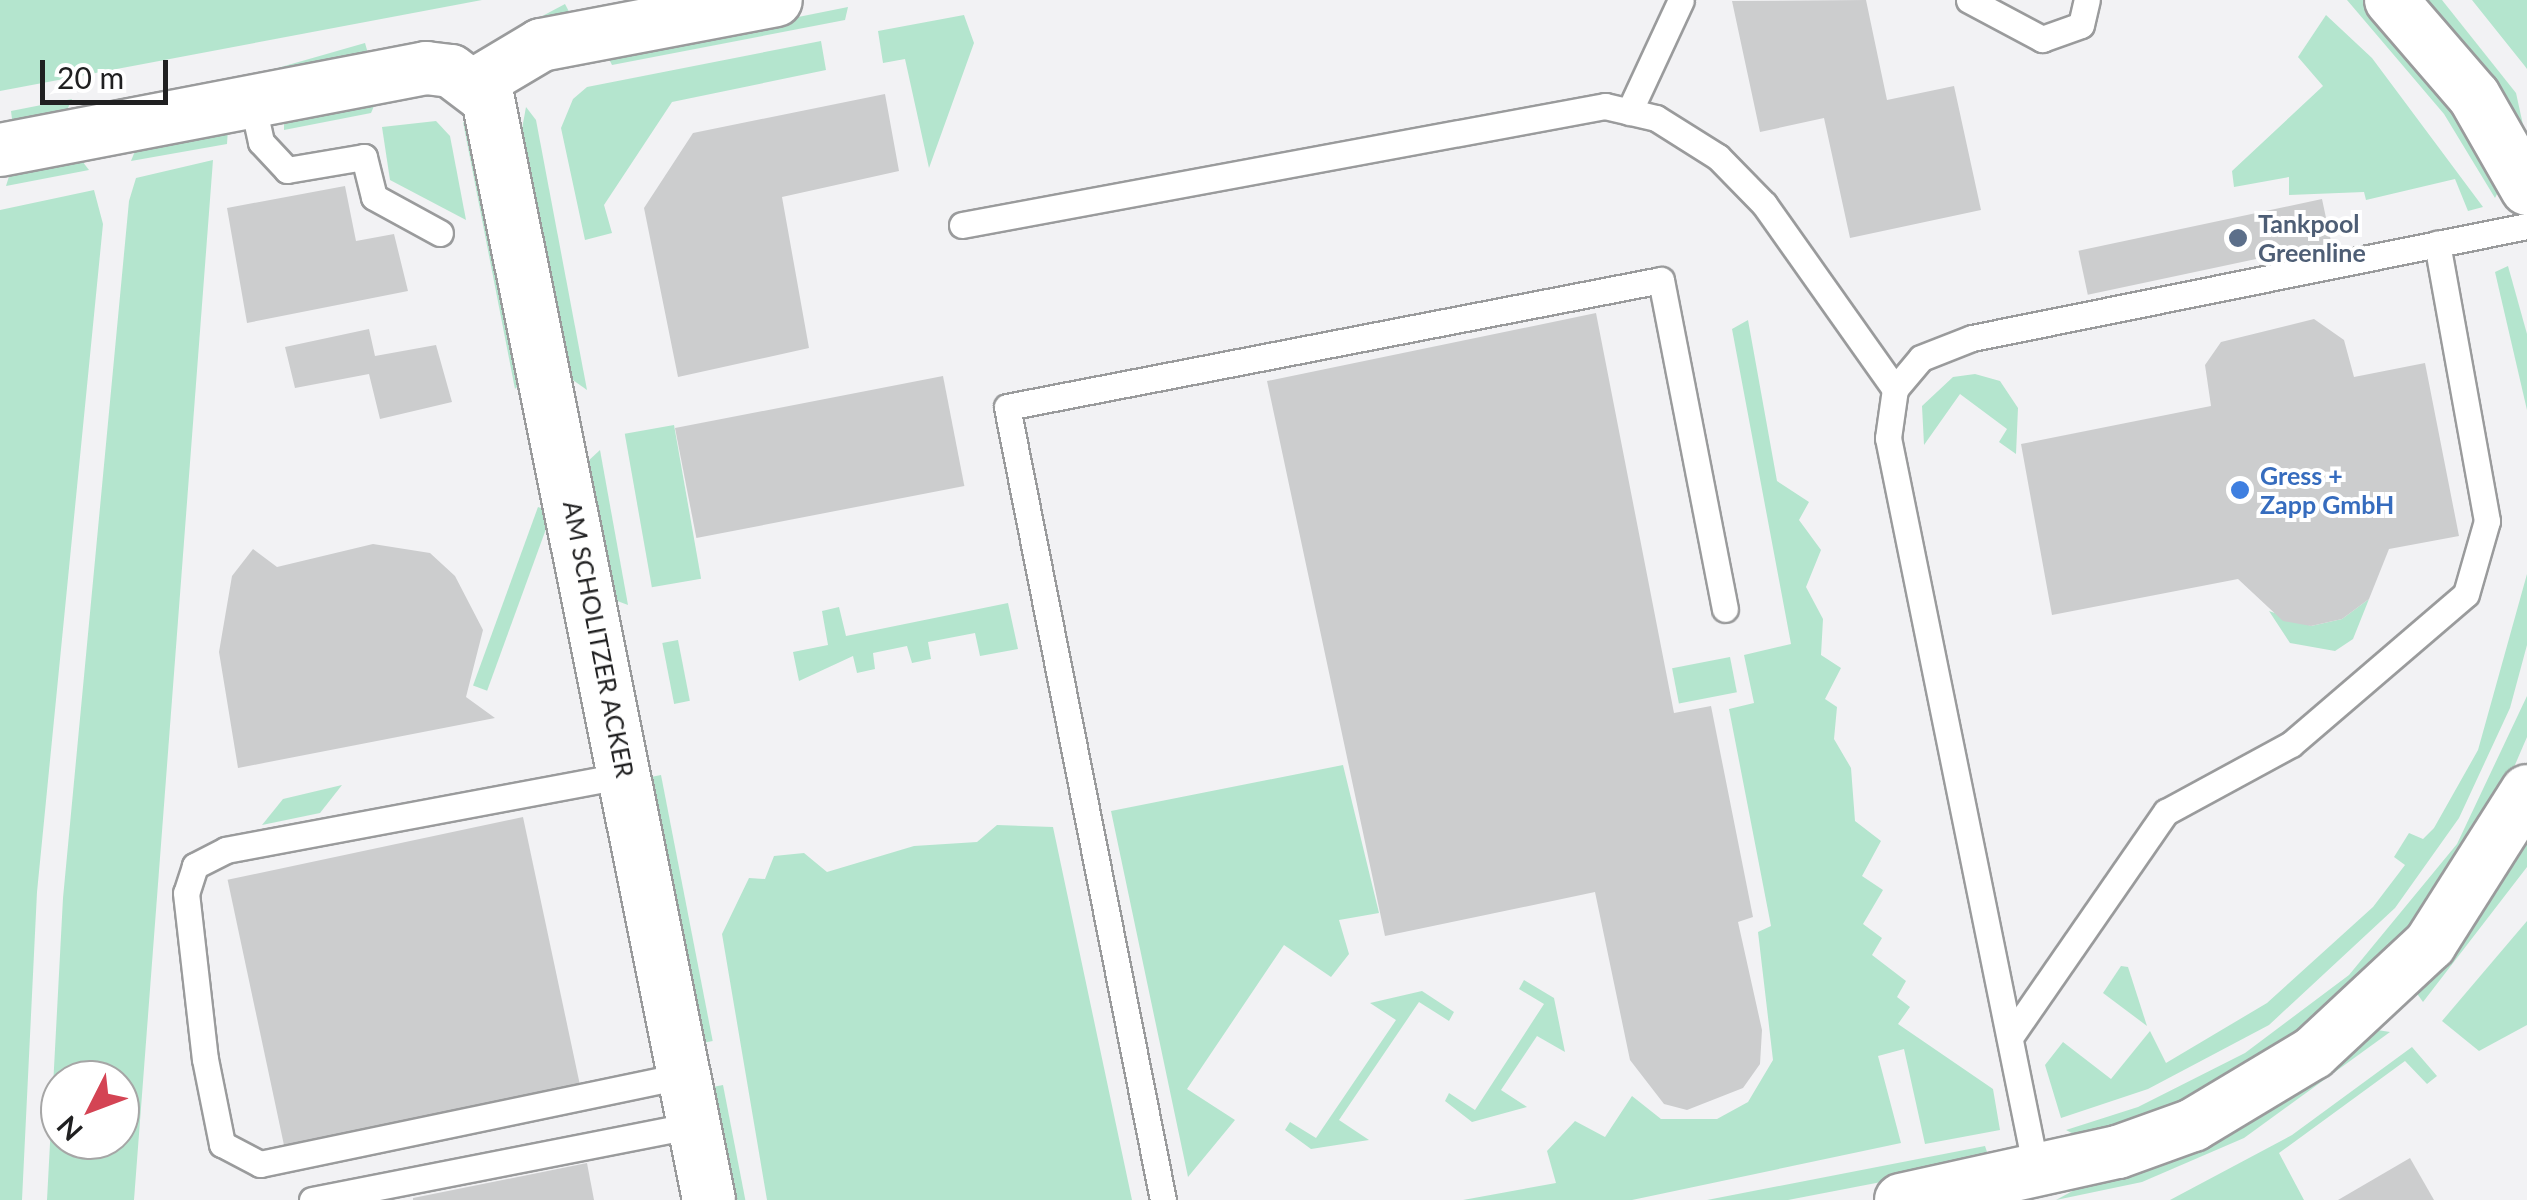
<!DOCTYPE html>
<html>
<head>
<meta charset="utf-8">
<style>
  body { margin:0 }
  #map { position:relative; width:2527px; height:1200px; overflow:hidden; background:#f2f2f4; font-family:Lato,sans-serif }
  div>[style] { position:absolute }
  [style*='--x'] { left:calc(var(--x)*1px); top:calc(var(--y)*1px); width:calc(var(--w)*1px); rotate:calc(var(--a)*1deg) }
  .green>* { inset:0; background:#b4e5ce; transform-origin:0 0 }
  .building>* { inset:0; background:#cccdce; transform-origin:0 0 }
  .roads { filter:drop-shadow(2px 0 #9a9b9c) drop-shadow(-2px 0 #9a9b9c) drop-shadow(0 2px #9a9b9c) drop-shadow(0 -2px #9a9b9c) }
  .lane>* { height:25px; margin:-12.5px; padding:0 12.5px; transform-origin:12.5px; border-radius:12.5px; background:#fff }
  .street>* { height:52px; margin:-26px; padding:0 26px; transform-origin:26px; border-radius:26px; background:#fff }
  .dots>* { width:28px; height:28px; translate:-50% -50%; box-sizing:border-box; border:5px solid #fff; border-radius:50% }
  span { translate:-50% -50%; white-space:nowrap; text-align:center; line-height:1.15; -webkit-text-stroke:8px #fff; paint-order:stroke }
  .service-label { font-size:25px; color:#4e5e75; font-weight:700 }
  .left { translate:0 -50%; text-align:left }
  .shop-label { font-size:25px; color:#366cbe; font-weight:700 }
  .street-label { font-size:25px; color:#202021 }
  .north { position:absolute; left:40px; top:1060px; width:100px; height:100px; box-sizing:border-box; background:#fff; border:2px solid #a6a6a6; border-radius:50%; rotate:228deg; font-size:28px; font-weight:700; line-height:40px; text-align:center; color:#202021 }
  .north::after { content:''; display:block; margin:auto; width:35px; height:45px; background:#d44454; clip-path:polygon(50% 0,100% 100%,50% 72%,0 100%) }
  .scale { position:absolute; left:40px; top:60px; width:128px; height:45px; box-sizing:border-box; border:5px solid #202021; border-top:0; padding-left:12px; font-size:30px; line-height:35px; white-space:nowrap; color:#202021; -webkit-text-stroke:8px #fff; paint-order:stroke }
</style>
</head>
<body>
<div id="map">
  <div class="green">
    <i style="clip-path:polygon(0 0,482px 0,0 91px)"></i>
    <i style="clip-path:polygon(2347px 0,2364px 0,2416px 54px,2501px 186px,2495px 198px,2444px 114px)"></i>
    <i style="clip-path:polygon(2421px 0,2442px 0,2516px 93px,2527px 143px)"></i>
    <i style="clip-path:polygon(2472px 0,2527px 0,2527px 69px,2524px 65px)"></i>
    <i style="left:565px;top:4px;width:15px;height:170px;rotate:62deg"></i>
    <i style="clip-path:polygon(848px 7px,845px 20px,612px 65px,607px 55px)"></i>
    <i style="clip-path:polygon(964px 15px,974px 43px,929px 168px,905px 59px,883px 63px,878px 31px)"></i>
    <i style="clip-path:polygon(2326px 15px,2372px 58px,2483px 207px,2468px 211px,2455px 179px,2366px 200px,2364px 192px,2289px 195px,2289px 177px,2234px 187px,2232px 171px,2323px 86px,2298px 57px)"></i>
    <i style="clip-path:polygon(821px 41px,826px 70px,672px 102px,604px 205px,612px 233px,585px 240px,561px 128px,573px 99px,587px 87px)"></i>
    <i style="left:365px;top:43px;width:15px;height:257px;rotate:74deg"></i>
    <i style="clip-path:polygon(72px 99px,64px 117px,24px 126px,12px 119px,11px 111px)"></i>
    <i style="clip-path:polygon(377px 99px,371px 113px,284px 130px,284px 118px)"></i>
    <i style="clip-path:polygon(526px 107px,536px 120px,587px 390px,570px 378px,522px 129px)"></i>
    <i style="clip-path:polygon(436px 121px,450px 136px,466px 220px,390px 180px,382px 127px)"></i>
    <i style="clip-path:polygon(463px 122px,476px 129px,527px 376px,515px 389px)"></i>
    <i style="clip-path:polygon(228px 129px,227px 144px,131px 161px,137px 146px)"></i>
    <i style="clip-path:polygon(79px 157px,89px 170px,6px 186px,11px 170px)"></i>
    <i style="clip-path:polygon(evenodd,213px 160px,134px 1200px,47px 1200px,63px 898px,129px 201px,136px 178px,213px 160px,60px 1080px,120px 1080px,120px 1140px,60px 1140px,60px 1080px)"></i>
    <i style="clip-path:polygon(94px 190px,103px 224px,37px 892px,22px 1200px,0 1200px,0 210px)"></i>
    <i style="clip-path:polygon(2508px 266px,2527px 334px,2527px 410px,2495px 272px)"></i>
    <i style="clip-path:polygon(1748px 320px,1777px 481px,1809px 502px,1799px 520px,1821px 550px,1806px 587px,1823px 619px,1821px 655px,1841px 668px,1825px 699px,1837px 707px,1834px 739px,1851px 768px,1855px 821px,1881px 841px,1862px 876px,1883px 890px,1863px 924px,1882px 938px,1872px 955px,1906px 981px,1897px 997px,1910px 1007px,1898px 1024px,1993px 1089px,2000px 1130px,1925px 1144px,1904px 1049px,1878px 1056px,1901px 1143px,1632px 1200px,1463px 1200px,1556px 1183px,1547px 1151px,1575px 1121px,1605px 1137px,1632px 1096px,1661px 1119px,1717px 1119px,1748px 1102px,1773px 1060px,1758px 932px,1771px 926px,1729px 709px,1754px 703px,1744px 655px,1791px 644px,1732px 329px)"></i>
    <i style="clip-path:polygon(1975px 374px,2000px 381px,2018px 408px,2016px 454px,1999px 442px,2007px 429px,1960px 394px,1924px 445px,1922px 406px,1953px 377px)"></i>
    <i style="left:674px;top:425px;width:156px;height:50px;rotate:80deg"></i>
    <i style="clip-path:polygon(600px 450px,628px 605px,612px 599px,586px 463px)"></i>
    <i style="left:538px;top:507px;width:15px;height:190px;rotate:20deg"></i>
    <i style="clip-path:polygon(2527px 574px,2527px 645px,2510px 708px,2459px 818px,2395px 908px,2269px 1025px,2148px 1089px,2061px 1118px,2045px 1065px,2063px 1042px,2111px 1079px,2150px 1031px,2166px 1063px,2267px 1003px,2373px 907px,2405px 865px,2394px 857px,2409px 833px,2423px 839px,2434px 828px,2478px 750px)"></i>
    <i style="clip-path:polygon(2369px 599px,2353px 639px,2335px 651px,2290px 643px,2269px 611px,2311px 626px,2342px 619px)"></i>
    <i style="clip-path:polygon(1008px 603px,1018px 649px,980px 656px,975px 633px,928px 642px,931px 659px,912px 663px,907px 646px,873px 653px,875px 669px,857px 673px,853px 656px,799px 681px,793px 652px,828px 645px,822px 611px,839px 607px,846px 636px)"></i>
    <i style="left:678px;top:640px;width:62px;height:16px;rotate:79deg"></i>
    <i style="left:1730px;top:657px;width:36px;height:59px;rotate:79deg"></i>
    <i style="clip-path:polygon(2527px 696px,2527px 737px,2505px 788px,2438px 899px,2312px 1025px,2205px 1094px,2083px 1139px,2066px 1130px,2138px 1107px,2245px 1053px,2349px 975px,2457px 844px)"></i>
    <i style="clip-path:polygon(1343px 765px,1379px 913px,1339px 920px,1349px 954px,1331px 977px,1284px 945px,1187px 1089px,1235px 1120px,1188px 1177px,1111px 811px)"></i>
    <i style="left:661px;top:775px;width:271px;height:18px;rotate:79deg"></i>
    <i style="clip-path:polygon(342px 785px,320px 813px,262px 825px,283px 799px)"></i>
    <i style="clip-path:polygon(997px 825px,1053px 827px,1132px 1200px,767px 1200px,722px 934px,749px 878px,765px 879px,774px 856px,804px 853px,827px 872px,914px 846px,977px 842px)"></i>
    <i style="clip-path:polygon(2527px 840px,2527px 867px,2423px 1002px,2413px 988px,2449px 954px)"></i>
    <i style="clip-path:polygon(2527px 921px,2527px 1025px,2479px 1051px,2442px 1021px)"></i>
    <i style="clip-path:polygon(2121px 966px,2128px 967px,2147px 1026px,2103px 993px)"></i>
    <i style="clip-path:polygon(1524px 980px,1554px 998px,1565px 1052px,1537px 1036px,1501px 1090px,1527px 1107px,1472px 1122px,1445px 1101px,1449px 1093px,1475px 1110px,1544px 1004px,1519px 989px)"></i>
    <i style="clip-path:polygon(1422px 991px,1454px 1012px,1449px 1021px,1419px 1002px,1339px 1120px,1369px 1140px,1311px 1149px,1285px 1130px,1290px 1122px,1316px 1138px,1396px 1020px,1370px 1003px)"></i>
    <i style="clip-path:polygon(2371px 1029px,2390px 1032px,2244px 1138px,2142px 1182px,2056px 1200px)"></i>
    <i style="clip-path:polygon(2412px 1047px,2437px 1076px,2427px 1084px,2405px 1061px,2279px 1153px,2304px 1200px,2170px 1200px,2292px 1135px)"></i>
    <i style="left:723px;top:1085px;width:117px;height:13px;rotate:79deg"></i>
    <i style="clip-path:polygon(1985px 1146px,1990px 1161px,1788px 1200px,1707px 1200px)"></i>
  </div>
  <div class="building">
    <i style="clip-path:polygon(1866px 0,1887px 100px,1954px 86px,1981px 210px,1850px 238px,1824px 118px,1760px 132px,1732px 1px)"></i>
    <i style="clip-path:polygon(885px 94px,899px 171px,782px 197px,809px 348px,678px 377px,644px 208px,693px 133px)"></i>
    <i style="clip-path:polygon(345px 186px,356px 241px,394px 234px,408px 291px,247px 323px,227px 208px)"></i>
    <i style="left:2322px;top:199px;width:45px;height:249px;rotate:78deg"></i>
    <i style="clip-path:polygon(1596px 313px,1674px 713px,1711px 706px,1753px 917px,1738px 922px,1762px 1030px,1760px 1064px,1743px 1088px,1687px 1110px,1664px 1104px,1630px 1060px,1595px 892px,1385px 936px,1267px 381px)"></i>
    <i style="clip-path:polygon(2314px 319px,2344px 340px,2354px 377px,2425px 363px,2459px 536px,2389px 549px,2369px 599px,2342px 619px,2311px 626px,2283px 621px,2238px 579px,2052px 615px,2021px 444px,2211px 406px,2205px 365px,2221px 342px)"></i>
    <i style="clip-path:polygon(369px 329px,375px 356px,436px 345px,452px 402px,380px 419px,369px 374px,295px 388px,285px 347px)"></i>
    <i style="left:943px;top:376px;width:112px;height:273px;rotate:79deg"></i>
    <i style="clip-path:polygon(373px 544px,430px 553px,455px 576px,483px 630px,466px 697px,495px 718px,238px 768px,219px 652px,232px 576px,253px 549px,277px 567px)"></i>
    <i style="left:523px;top:817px;width:277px;height:302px;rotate:78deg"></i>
    <i style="clip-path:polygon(2410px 1158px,2434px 1200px,2338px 1200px)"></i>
    <i style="clip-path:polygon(587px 1163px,594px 1200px,413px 1200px,413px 1198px)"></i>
  </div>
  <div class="roads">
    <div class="lane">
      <i style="--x:1969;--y:0;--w:83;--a:28.1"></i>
      <i style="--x:2042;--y:39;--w:41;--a:-19.7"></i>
      <i style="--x:2081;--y:25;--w:26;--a:-77"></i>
      <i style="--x:252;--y:101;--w:42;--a:77.6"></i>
      <i style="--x:261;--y:142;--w:38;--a:47"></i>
      <i style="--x:287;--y:170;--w:78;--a:-9.6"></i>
      <i style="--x:364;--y:157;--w:41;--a:76"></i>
      <i style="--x:374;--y:197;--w:75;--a:28.6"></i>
      <i style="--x:1629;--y:112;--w:123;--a:-65.1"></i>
      <i style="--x:962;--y:225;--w:654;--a:-10.49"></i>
      <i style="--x:1605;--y:106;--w:52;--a:13.2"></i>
      <i style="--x:1656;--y:118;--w:73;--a:32.2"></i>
      <i style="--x:1718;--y:157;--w:66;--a:45.6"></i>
      <i style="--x:1764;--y:204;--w:227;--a:54.7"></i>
      <i style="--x:626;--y:775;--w:407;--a:169.4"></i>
      <i style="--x:226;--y:850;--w:35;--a:153"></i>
      <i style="--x:195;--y:866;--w:28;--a:108"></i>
      <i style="--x:186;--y:893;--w:167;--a:83.5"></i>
      <i style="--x:205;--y:1059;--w:87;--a:78.7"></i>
      <i style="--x:222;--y:1144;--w:43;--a:27.8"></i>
      <i style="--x:260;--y:1164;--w:434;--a:-11.8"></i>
      <i style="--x:2010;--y:1037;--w:274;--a:-55.3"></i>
      <i style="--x:2166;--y:812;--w:142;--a:-28.5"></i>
      <i style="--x:2291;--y:744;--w:230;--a:-40.6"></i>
      <i style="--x:2466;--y:594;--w:76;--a:-74"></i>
      <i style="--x:2487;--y:521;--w:282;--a:-100.2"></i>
      <i style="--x:2037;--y:1174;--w:751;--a:-101.44"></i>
      <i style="--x:1888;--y:438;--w:49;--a:-81.9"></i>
      <i style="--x:1895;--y:389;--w:40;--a:-50"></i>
      <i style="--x:1921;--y:358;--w:55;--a:-21.4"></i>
      <i style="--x:1972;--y:338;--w:566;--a:-11.41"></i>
      <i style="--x:312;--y:1200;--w:389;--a:-11.1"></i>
      <i style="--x:1163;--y:1200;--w:808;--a:-101.13"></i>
      <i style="--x:1007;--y:407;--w:666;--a:-10.99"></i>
      <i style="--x:1661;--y:280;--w:335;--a:79"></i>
    </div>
    <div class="street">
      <i style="--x:2391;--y:0;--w:127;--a:49.2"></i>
      <i style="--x:2474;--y:96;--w:107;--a:60.3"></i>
      <i style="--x:474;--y:85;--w:78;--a:-30.8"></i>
      <i style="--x:541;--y:45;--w:239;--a:-10.8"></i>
      <i style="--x:0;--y:150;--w:434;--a:-10.9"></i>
      <i style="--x:426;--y:68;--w:25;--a:7"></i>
      <i style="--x:451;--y:71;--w:46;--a:37.1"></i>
      <i style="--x:488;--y:99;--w:1123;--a:78.65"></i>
      <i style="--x:1901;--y:1200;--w:222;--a:-12.5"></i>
      <i style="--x:2118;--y:1152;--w:80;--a:-19.8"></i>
      <i style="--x:2193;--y:1125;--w:140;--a:-31"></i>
      <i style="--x:2313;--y:1053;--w:160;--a:-43"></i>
      <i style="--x:2430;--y:944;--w:181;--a:-57.6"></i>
    </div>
  </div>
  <div class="dots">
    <i style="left:2238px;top:238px;background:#5c6f8a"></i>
    <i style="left:2240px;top:490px;background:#3f7fe0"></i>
  </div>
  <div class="service-label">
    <span class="left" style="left:2258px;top:238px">Tankpool<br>Greenline</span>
  </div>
  <div class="shop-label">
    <span class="left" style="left:2260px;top:490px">Gress +<br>Zapp GmbH</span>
  </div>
  <div class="street-label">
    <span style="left:599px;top:639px;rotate:79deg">AM SCHOLITZER ACKER</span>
  </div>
  <div class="north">N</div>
  <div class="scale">20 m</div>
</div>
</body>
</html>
